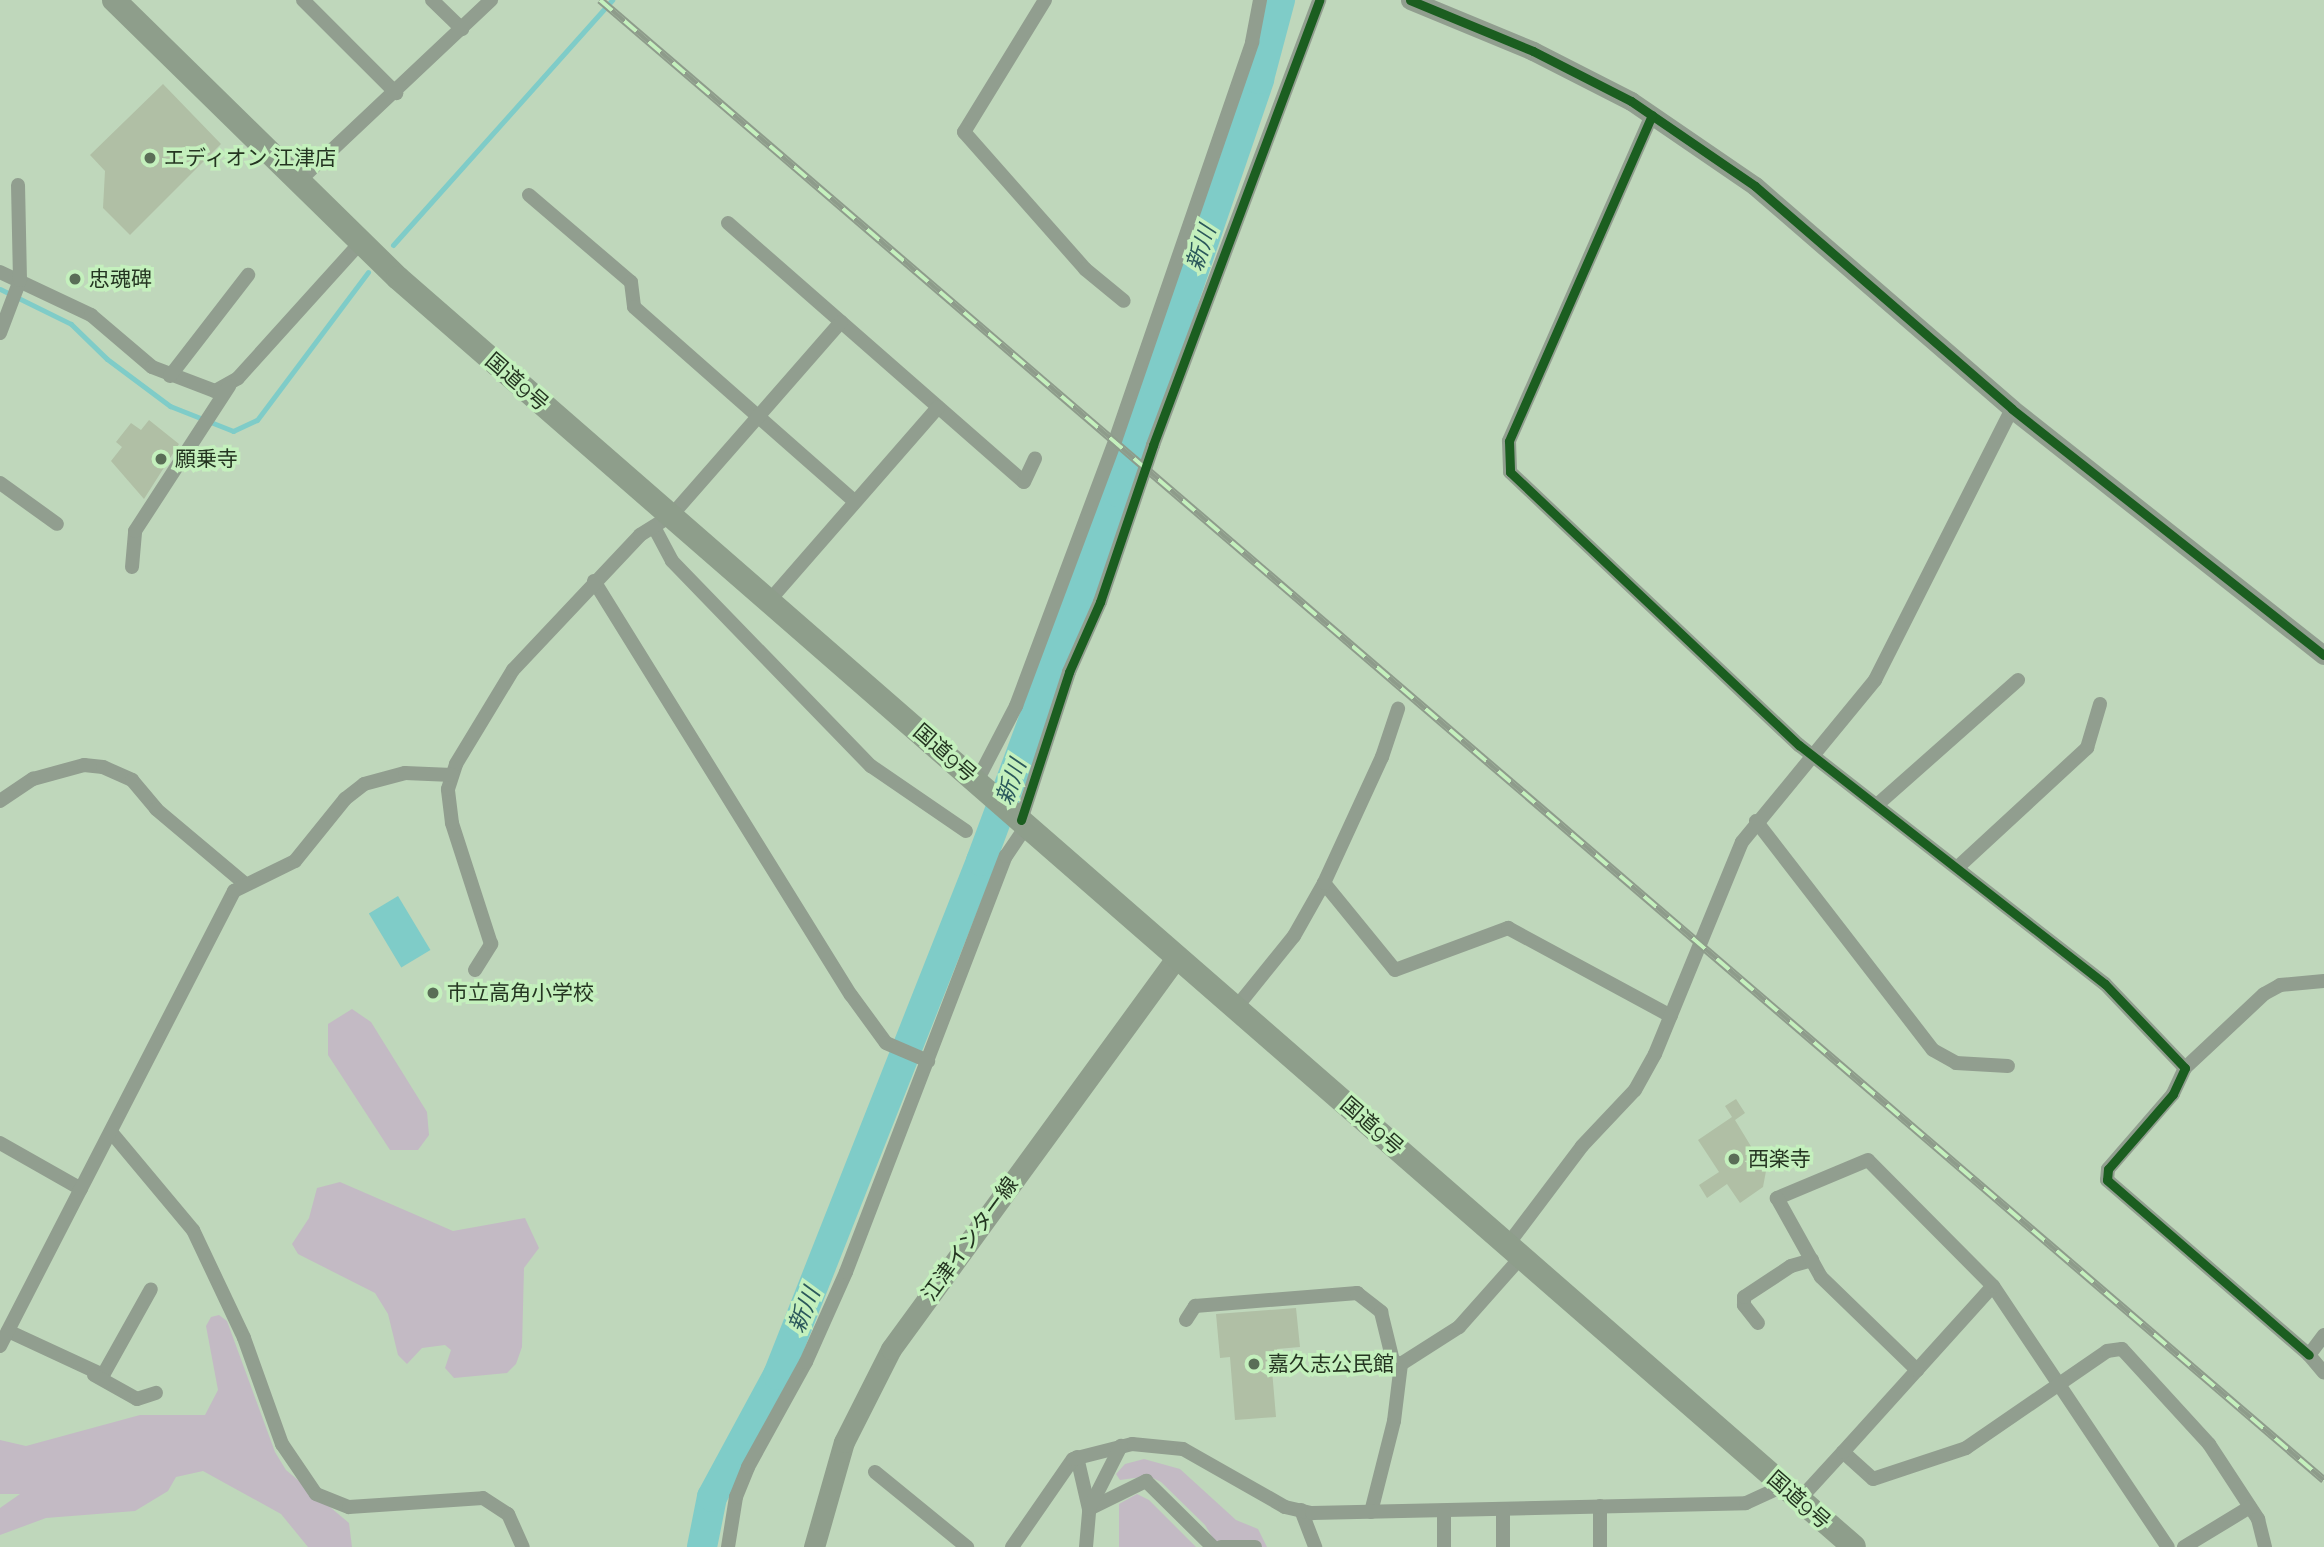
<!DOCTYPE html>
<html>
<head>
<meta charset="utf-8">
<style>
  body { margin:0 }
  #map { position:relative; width:2324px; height:1547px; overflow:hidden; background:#bfd7bb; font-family:Raleway,"Noto Sans JP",sans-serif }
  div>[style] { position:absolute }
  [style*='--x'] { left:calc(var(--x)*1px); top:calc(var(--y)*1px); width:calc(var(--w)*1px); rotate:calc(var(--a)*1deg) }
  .green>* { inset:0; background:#c3bac4 }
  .water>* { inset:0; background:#7fccc8; transform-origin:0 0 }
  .stream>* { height:5px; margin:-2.5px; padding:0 2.5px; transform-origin:2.5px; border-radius:2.5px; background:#7fccc8 }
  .river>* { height:30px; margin:-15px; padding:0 15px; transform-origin:15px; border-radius:15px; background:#7fccc8 }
  .building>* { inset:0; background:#b0bfa5 }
  .minor>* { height:14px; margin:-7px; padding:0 7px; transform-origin:7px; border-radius:7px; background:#919e8f }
  .tertiary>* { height:19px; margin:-9.5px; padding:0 9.5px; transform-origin:9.5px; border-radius:9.5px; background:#919e8f }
  .secondary>* { height:21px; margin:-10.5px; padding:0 10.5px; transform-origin:10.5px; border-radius:10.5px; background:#8f9e8c }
  .trunk>* { height:24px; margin:-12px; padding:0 12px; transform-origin:12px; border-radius:12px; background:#8e9e8b }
  .rail>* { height:8px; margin-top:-4px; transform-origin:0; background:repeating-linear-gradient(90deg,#c4f0bd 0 16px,#8e9c8b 0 32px); box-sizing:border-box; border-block:2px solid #8e9c8b }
  .cycleway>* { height:9px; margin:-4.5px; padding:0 4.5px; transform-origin:4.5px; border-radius:4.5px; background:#1b5e20 }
  .dots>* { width:19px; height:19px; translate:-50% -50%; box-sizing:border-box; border:4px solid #c4f0bd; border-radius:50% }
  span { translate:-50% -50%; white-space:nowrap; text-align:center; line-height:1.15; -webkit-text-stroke:7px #c4f0bd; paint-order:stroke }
  .poi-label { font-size:21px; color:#243521 }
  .left { translate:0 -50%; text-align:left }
  .street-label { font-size:21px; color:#243521 }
  .water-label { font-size:23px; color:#2b585b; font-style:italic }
</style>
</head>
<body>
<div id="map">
  <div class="green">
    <i style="clip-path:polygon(352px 1009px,371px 1022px,427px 1112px,429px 1135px,418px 1150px,390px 1150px,328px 1055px,328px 1024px)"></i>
    <i style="clip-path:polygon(340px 1182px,453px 1231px,525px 1218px,539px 1248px,524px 1268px,522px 1347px,516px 1364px,507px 1373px,454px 1378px,445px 1368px,451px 1350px,445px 1345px,422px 1348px,407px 1364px,398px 1355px,388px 1314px,375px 1293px,298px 1254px,292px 1244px,309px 1218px,317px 1188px)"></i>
    <i style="clip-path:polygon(219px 1315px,227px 1321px,275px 1452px,286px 1470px,349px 1523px,352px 1547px,308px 1547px,281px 1514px,203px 1471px,176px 1477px,168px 1491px,135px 1511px,46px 1518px,0 1535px,0 1508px,20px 1494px,0 1494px,0 1440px,26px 1446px,140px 1415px,205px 1415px,218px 1390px,206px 1326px,211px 1317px)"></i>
    <i style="clip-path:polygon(1144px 1459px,1180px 1469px,1236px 1520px,1258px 1529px,1267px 1547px,1218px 1547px,1205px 1525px,1161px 1482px,1149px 1476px,1120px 1480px,1116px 1474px,1125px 1464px)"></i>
    <i style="clip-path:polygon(1137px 1494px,1149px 1500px,1196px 1547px,1119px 1547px,1119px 1504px)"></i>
  </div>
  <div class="water">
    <i style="left:398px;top:896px;width:63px;height:34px;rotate:59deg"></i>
  </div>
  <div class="stream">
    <i style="--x:393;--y:245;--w:329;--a:-48.2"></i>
    <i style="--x:0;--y:289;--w:79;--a:26.2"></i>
    <i style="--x:71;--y:324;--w:50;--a:44.2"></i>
    <i style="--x:107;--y:359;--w:79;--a:36.7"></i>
    <i style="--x:170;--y:406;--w:68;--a:21.6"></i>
    <i style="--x:233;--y:431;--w:26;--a:-25"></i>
    <i style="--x:257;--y:420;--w:185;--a:-53.1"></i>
  </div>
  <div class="river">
    <i style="--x:702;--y:1547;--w:51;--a:-78.7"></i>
    <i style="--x:712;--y:1497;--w:139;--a:-61.6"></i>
    <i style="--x:778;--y:1375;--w:553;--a:-68.45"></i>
    <i style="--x:981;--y:861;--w:394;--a:-69.6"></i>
    <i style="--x:1118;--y:492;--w:436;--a:-71.1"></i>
    <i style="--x:1259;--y:79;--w:82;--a:-75.1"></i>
  </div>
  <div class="building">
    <i style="clip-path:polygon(163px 84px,221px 144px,130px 235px,103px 208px,105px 171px,90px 155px)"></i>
    <i style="clip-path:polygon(149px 420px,179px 444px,144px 499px,111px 461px,122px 447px,116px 442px,131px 423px,141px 430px)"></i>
    <i style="clip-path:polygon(1736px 1099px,1745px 1113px,1735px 1120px,1766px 1171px,1763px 1187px,1740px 1203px,1727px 1184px,1707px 1198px,1699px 1185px,1719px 1172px,1698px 1140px,1732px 1117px,1725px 1106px)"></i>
    <i style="clip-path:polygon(1296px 1308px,1300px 1347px,1277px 1349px,1279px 1369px,1272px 1370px,1276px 1417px,1235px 1420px,1230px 1357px,1220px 1358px,1216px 1314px)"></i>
  </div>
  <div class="minor">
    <i style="--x:303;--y:0;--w:132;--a:45"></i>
    <i style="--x:432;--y:0;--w:42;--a:44"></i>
    <i style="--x:1045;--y:0;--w:155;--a:121.5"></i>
    <i style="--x:964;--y:132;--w:183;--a:48.5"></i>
    <i style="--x:1085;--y:269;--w:50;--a:39.4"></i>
    <i style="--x:1652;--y:115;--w:356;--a:113.7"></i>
    <i style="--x:1509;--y:441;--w:31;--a:88"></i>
    <i style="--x:1510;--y:472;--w:398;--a:43.4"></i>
    <i style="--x:1799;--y:745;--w:388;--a:38"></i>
    <i style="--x:2105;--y:984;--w:116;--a:46.4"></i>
    <i style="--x:2185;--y:1068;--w:29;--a:115"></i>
    <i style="--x:2173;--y:1094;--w:99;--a:130.9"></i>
    <i style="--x:2108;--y:1169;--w:11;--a:95"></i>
    <i style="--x:2107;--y:1180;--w:267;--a:40.9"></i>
    <i style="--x:299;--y:181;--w:264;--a:-43.3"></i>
    <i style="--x:529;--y:195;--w:134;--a:40.5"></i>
    <i style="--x:631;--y:282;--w:25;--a:83"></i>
    <i style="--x:634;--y:307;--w:292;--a:41.4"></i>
    <i style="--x:728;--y:223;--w:393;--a:41.2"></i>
    <i style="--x:1024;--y:482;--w:26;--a:-65"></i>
    <i style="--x:0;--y:272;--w:101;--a:25.3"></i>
    <i style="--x:91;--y:315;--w:80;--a:40.4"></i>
    <i style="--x:152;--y:367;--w:67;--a:20.9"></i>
    <i style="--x:215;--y:391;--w:26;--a:-29"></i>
    <i style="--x:238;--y:378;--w:182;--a:-47.9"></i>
    <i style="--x:0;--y:333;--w:57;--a:-69.3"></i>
    <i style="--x:20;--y:280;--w:95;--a:-91.2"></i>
    <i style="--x:170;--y:376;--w:128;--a:-52.3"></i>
    <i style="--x:0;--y:483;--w:70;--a:35.7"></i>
    <i style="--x:654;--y:527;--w:38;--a:62"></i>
    <i style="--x:672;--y:561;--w:286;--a:45.9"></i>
    <i style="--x:871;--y:766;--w:115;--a:34.4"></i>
    <i style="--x:132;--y:567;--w:36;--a:-85"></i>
    <i style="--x:135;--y:531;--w:173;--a:-57"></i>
    <i style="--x:594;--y:581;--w:487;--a:58.2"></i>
    <i style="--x:851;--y:995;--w:59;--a:53.9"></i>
    <i style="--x:886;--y:1043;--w:46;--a:23.2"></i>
    <i style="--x:769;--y:601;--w:257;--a:-48.9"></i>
    <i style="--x:977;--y:781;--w:85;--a:-62.5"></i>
    <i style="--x:1016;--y:706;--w:283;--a:-69.5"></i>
    <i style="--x:1115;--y:441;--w:422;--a:-71"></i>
    <i style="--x:1252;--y:42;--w:43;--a:-79.2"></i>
    <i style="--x:0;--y:801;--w:40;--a:-34"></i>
    <i style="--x:33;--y:779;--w:53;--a:-15.4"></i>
    <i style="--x:84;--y:765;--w:19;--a:6"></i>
    <i style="--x:103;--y:767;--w:32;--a:24"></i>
    <i style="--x:132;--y:780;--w:38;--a:50"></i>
    <i style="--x:156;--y:809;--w:116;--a:40.1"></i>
    <i style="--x:1878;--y:804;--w:187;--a:-41.5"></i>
    <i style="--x:1021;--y:820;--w:156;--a:-72"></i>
    <i style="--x:1069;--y:672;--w:77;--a:-66.1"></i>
    <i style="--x:1100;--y:602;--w:166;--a:-71.3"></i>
    <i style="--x:1153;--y:445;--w:475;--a:-69.5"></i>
    <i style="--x:1756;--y:821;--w:289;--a:52.3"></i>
    <i style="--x:1933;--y:1050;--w:26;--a:29"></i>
    <i style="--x:1956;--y:1063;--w:52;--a:3.3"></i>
    <i style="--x:1958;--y:867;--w:176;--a:-42.7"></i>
    <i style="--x:2087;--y:748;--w:46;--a:-73.5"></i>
    <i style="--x:1324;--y:883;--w:112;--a:50.8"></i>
    <i style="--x:1395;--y:970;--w:121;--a:-20.4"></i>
    <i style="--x:1508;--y:928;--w:185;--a:28.4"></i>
    <i style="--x:475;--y:970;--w:31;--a:-58"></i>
    <i style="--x:491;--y:944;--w:127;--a:-107.9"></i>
    <i style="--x:452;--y:823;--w:34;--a:-97"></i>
    <i style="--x:448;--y:789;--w:26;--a:-72"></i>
    <i style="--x:456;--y:764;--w:110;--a:-58.8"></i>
    <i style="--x:513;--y:670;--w:185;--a:-46.7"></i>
    <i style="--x:640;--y:535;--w:36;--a:-32"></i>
    <i style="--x:671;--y:516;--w:258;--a:-48.8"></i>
    <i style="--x:1235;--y:1009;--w:94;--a:-51.1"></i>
    <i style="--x:1294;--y:936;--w:61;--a:-60.5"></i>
    <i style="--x:1324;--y:883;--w:139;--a:-65.3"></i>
    <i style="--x:1382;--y:757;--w:51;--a:-71.6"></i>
    <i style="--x:2185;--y:1068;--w:108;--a:-43.1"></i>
    <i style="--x:2264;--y:994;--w:18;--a:-29"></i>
    <i style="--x:2280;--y:985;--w:44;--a:-5.2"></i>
    <i style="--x:111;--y:1132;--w:128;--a:50.1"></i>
    <i style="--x:193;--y:1230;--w:119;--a:64.7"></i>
    <i style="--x:244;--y:1338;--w:113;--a:70.3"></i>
    <i style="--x:282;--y:1444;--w:60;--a:55.8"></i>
    <i style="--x:316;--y:1494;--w:35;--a:22"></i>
    <i style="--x:349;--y:1507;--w:134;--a:-3.8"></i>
    <i style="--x:483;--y:1498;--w:30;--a:33"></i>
    <i style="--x:508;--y:1514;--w:36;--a:66"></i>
    <i style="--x:0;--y:1143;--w:93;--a:29.6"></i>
    <i style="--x:1509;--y:1243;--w:121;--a:-53"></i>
    <i style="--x:1582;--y:1146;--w:77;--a:-46.6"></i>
    <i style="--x:1635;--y:1090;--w:41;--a:-60.9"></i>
    <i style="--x:1655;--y:1054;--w:229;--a:-67.7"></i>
    <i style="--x:1742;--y:842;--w:210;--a:-50.6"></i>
    <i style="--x:1875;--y:680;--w:304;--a:-63.2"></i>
    <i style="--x:1993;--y:1286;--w:314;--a:56.2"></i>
    <i style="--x:1186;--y:1320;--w:17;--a:-57"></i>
    <i style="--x:1195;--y:1306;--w:163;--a:-4.6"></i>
    <i style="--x:1357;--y:1293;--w:31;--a:38"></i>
    <i style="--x:1381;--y:1312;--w:50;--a:76.2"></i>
    <i style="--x:1393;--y:1361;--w:9;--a:21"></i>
    <i style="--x:1758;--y:1323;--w:23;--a:-128"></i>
    <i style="--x:1744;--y:1305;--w:8;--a:-90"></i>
    <i style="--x:1744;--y:1297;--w:56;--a:-33.4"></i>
    <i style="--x:1791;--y:1266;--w:22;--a:-16"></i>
    <i style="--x:8;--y:1331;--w:105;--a:24.9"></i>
    <i style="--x:103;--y:1375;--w:98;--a:-60.8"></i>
    <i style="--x:2324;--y:1335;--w:25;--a:127"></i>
    <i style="--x:2309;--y:1355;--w:23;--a:50"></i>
    <i style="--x:0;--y:1346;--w:512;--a:-62.78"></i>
    <i style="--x:234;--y:891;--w:68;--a:-26.2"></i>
    <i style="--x:295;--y:861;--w:80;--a:-51.1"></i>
    <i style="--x:345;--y:799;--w:24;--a:-38"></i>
    <i style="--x:364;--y:784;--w:42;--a:-15"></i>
    <i style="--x:405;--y:773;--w:47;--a:2.4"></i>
    <i style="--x:94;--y:1375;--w:49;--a:29.2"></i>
    <i style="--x:137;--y:1399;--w:20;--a:-18"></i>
    <i style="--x:1843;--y:1452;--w:40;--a:42"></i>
    <i style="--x:1873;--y:1479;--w:98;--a:-18.4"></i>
    <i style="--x:1966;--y:1448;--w:171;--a:-34.5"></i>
    <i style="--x:2107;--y:1351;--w:15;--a:-8"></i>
    <i style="--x:2122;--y:1349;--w:129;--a:47.5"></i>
    <i style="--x:2209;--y:1444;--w:90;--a:56.8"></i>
    <i style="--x:2258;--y:1519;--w:29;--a:76"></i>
    <i style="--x:1077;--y:1457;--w:53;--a:77"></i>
    <i style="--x:1089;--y:1509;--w:64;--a:-26.2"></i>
    <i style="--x:1146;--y:1481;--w:94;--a:44.6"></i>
    <i style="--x:875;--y:1472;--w:119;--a:39.2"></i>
    <i style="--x:1799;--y:1500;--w:65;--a:-47.5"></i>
    <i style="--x:1843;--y:1452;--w:110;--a:-47.9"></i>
    <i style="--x:1917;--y:1370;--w:113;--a:-47.9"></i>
    <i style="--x:1993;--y:1286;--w:177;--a:-134.8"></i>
    <i style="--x:1868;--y:1160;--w:99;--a:157.3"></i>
    <i style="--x:1777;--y:1198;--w:90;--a:60.9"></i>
    <i style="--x:1821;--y:1277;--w:134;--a:44.1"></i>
    <i style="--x:1600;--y:1506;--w:41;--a:90"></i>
    <i style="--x:1301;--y:1510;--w:40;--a:69"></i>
    <i style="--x:1371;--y:1512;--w:94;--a:-75.8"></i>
    <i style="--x:1394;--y:1421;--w:57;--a:-83"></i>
    <i style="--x:1401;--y:1364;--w:69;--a:-32.5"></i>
    <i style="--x:1459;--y:1327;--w:96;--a:-48.4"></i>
    <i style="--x:728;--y:1547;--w:51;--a:-80.9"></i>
    <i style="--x:736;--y:1497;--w:32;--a:-68"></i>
    <i style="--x:748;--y:1467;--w:120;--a:-61.1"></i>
    <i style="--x:806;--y:1362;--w:98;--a:-66"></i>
    <i style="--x:846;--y:1272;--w:446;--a:-69"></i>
    <i style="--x:1006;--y:856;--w:37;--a:-56"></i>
    <i style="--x:1012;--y:1547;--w:107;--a:-55.3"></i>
    <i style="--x:1073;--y:1459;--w:61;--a:-14.3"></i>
    <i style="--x:1132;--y:1444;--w:51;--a:5.6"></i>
    <i style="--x:1183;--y:1449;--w:117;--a:29.6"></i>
    <i style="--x:1285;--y:1507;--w:28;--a:13"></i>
    <i style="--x:1312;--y:1513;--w:434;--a:-1.3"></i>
    <i style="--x:1746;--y:1503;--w:41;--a:-24.7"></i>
    <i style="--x:1086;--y:1547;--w:38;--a:-85"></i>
    <i style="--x:1089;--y:1509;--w:71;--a:-63.1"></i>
    <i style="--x:1221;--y:1547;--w:34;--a:0"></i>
    <i style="--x:1444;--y:1547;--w:36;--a:-90"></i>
    <i style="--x:1503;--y:1547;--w:38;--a:-90"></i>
    <i style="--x:2184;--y:1547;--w:77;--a:-31.2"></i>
  </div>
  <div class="tertiary">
    <i style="--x:1410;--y:0;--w:133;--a:22.5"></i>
    <i style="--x:1533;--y:51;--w:110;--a:27"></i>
    <i style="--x:1631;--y:101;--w:150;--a:34.4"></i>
    <i style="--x:1755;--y:186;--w:340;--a:40.9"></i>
    <i style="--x:2012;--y:409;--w:397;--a:38.3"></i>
  </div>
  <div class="secondary">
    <i style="--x:814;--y:1547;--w:109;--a:-74.1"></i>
    <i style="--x:844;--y:1442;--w:104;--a:-63.2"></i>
    <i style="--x:891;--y:1349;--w:484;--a:-53.9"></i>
  </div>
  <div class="trunk">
    <i style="--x:114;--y:0;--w:397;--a:44.4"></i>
    <i style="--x:398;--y:278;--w:1931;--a:41.07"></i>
  </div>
  <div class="rail">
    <i style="--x:600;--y:0;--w:2272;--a:40.65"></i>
  </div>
  <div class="cycleway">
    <i style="--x:1410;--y:0;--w:133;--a:22.5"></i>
    <i style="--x:1533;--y:51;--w:110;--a:27"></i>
    <i style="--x:1631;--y:101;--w:150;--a:34.4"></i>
    <i style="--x:1755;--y:186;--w:340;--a:40.9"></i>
    <i style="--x:2012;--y:409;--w:397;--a:38.3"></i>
    <i style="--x:1652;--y:115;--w:356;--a:113.7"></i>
    <i style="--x:1509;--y:441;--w:31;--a:88"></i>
    <i style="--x:1510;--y:472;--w:398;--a:43.4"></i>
    <i style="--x:1799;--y:745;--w:388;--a:38"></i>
    <i style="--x:2105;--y:984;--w:116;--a:46.4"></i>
    <i style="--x:2185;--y:1068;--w:29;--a:115"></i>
    <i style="--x:2173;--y:1094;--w:99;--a:130.9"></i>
    <i style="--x:2108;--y:1169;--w:11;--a:95"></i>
    <i style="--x:2107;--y:1180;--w:267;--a:40.9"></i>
    <i style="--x:1021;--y:820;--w:156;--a:-72"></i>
    <i style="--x:1069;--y:672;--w:77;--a:-66.1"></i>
    <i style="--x:1100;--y:602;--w:166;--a:-71.3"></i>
    <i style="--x:1153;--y:445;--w:475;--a:-69.5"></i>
  </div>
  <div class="dots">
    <i style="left:150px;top:158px;background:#5a6e57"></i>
    <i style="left:75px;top:279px;background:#5a6e57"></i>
    <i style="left:161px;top:459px;background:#5a6e57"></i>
    <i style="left:433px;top:993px;background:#5a6e57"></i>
    <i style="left:1734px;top:1159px;background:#5a6e57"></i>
    <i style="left:1254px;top:1364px;background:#5a6e57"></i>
  </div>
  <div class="poi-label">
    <span class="left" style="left:164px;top:158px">エディオン 江津店</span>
    <span class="left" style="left:89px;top:279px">忠魂碑</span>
    <span class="left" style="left:175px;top:459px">願乗寺</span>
    <span class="left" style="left:447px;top:993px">市立高角小学校</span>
    <span class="left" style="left:1748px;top:1159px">西楽寺</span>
    <span class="left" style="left:1268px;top:1364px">嘉久志公民館</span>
  </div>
  <div class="street-label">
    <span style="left:517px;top:382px;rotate:41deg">国道9号</span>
    <span style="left:945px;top:753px;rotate:41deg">国道9号</span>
    <span style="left:1372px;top:1126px;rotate:41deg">国道9号</span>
    <span style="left:970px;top:1239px;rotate:-54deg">江津インター線</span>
    <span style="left:1799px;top:1500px;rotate:41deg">国道9号</span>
  </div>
  <div class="water-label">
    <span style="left:1201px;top:248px;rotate:-71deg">新川</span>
    <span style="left:1011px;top:782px;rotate:-70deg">新川</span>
    <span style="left:804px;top:1310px;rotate:-68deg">新川</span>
  </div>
</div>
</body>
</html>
